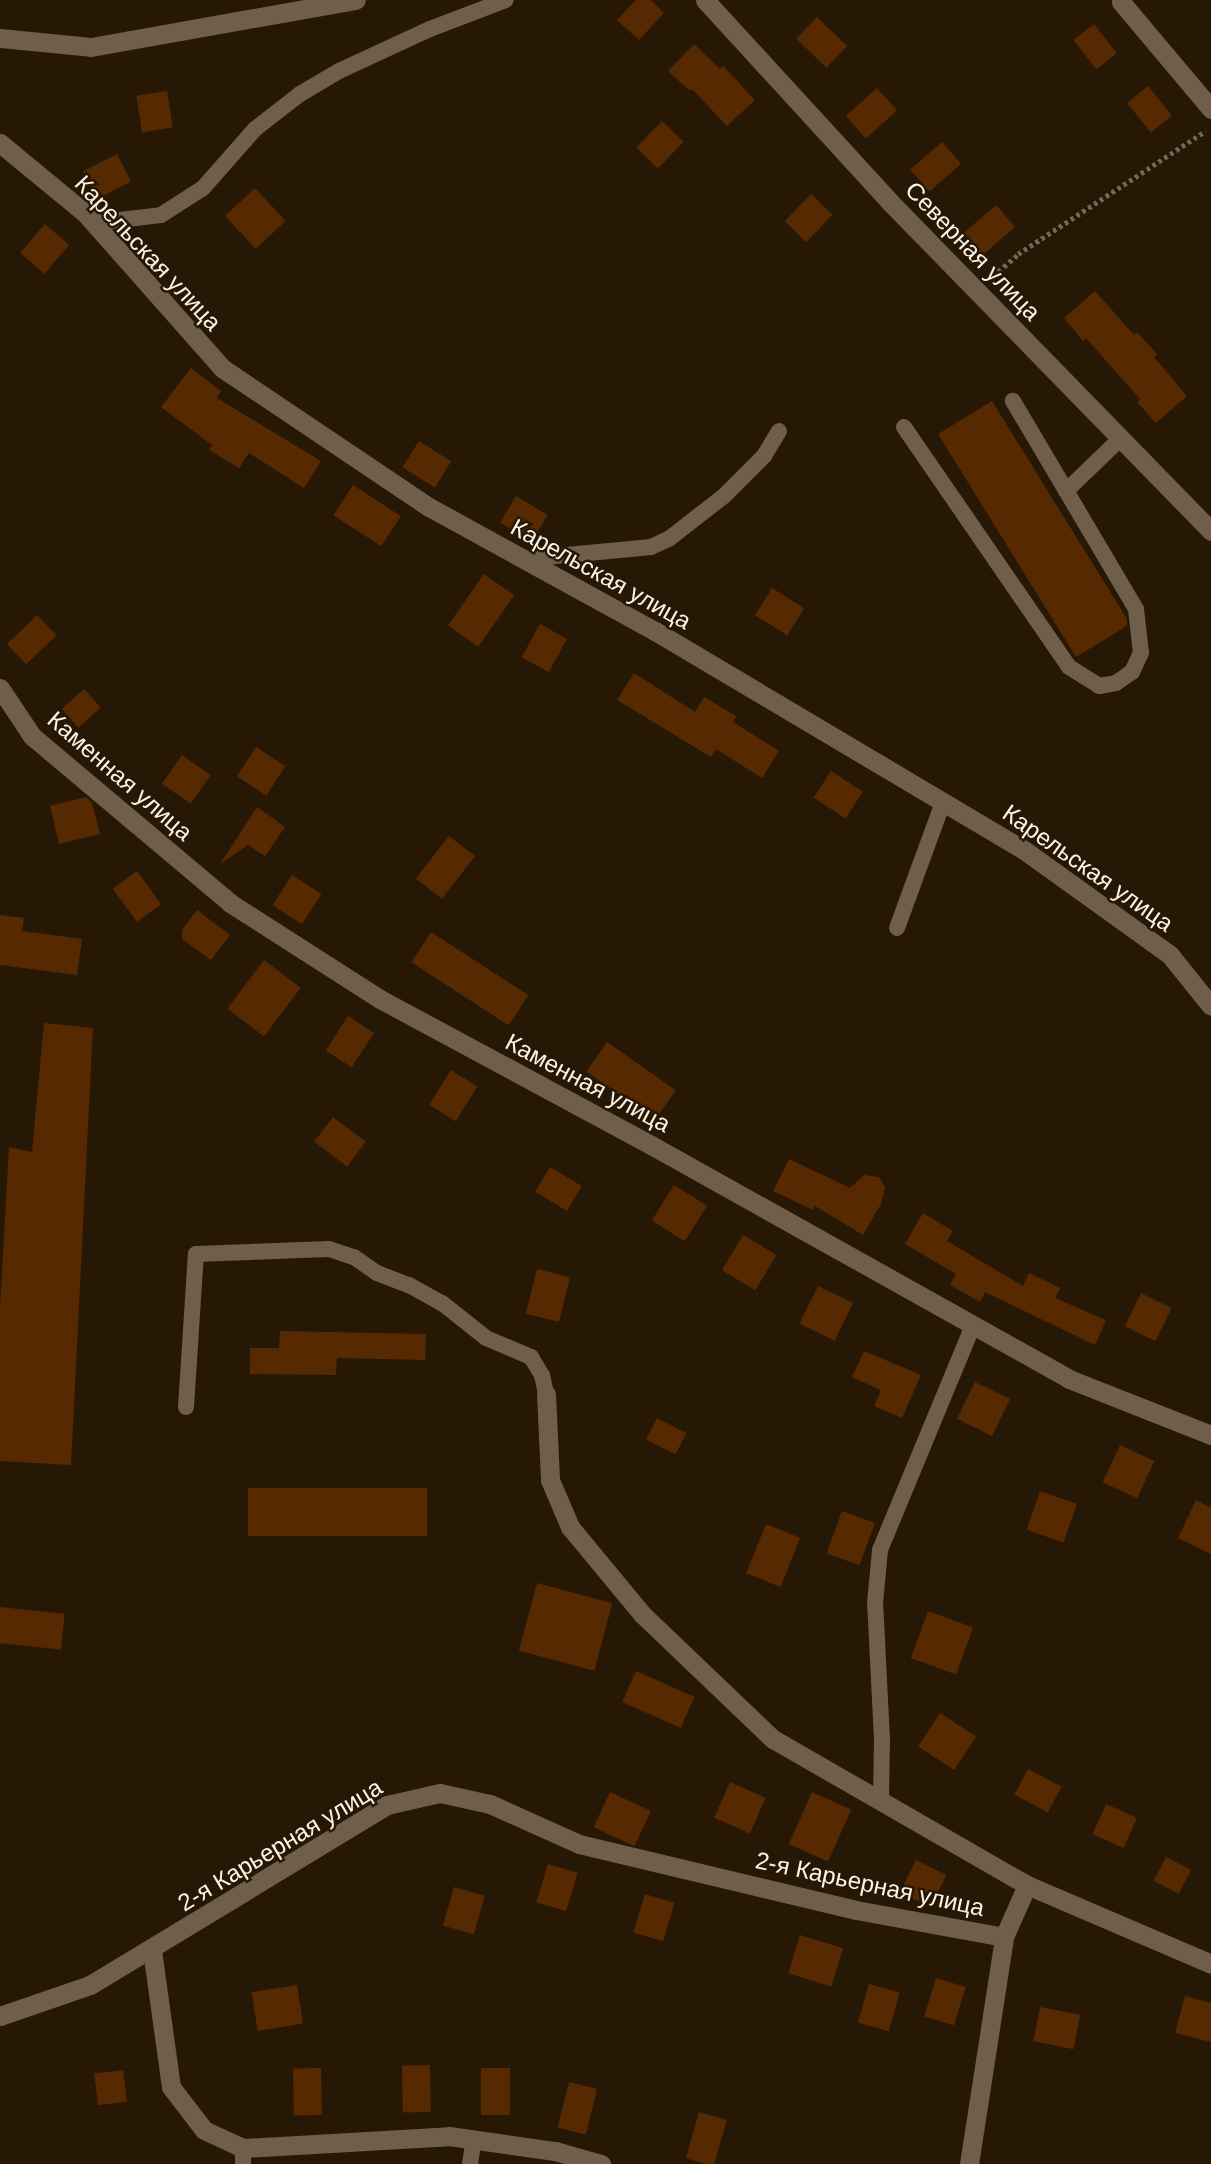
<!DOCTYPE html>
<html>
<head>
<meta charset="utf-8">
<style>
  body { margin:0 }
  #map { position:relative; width:1211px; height:2164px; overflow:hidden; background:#261805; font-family:Arial,sans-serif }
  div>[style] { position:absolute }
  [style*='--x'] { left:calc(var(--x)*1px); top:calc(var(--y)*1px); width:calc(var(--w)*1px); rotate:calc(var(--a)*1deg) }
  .building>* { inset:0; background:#572901; transform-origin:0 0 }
  .path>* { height:4.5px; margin-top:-2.25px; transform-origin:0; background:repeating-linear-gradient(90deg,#746756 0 3.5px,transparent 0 7px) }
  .service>* { height:16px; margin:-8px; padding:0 8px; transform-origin:8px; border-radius:8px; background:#6f5e49 }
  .minor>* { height:19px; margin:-9.5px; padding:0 9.5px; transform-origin:9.5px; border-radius:9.5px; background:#6f5e49 }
  .secondary>* { height:19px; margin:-9.5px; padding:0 9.5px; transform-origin:9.5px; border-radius:9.5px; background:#6f5e49 }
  span { translate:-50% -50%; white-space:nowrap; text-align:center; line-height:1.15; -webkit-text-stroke:5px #261805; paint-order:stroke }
  .street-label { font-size:24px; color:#fdf3e7 }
</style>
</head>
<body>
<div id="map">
  <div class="building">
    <i style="clip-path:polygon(636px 0,651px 0,664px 13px,639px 40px,617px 20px)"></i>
    <i style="left:817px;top:17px;width:42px;height:30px;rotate:44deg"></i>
    <i style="left:1094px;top:24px;width:37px;height:26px;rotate:52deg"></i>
    <i style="clip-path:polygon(694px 44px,720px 69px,723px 66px,755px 100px,727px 126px,692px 89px,690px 91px,668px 71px)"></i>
    <i style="left:1148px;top:86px;width:38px;height:27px;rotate:51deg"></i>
    <i style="left:877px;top:88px;width:30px;height:42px;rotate:48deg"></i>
    <i style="left:167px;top:91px;width:37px;height:31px;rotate:81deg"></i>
    <i style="left:662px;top:121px;width:30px;height:37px;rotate:44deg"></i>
    <i style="left:942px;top:142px;width:29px;height:42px;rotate:49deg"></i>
    <i style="left:117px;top:154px;width:31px;height:38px;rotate:63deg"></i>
    <i style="left:255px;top:188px;width:45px;height:41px;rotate:47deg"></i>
    <i style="left:811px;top:194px;width:30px;height:38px;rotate:44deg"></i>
    <i style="left:996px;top:205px;width:29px;height:43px;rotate:49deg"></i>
    <i style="left:45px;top:224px;width:32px;height:38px;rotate:41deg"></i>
    <i style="clip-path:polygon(1095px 291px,1134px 335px,1137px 332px,1157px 354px,1154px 357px,1187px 396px,1156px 423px,1137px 402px,1140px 399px,1086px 338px,1083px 341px,1064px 318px)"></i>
    <i style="clip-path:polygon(191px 368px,221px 391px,217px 398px,321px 461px,304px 488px,249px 453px,239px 468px,209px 450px,212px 445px,161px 407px)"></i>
    <i style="clip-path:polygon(992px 401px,1127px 619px,1127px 626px,1076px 657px,938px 434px)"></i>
    <i style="left:419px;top:441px;width:38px;height:31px;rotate:32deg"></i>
    <i style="left:353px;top:485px;width:57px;height:36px;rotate:33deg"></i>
    <i style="left:516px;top:496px;width:37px;height:31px;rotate:31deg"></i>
    <i style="left:484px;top:574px;width:37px;height:63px;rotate:35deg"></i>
    <i style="left:772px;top:588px;width:38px;height:32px;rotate:32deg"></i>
    <i style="left:37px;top:615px;width:28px;height:42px;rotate:46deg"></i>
    <i style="left:540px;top:624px;width:31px;height:38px;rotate:29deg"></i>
    <i style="clip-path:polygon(634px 673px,695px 712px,704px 697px,736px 716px,733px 722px,779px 751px,762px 778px,716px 749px,711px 757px,617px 700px)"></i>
    <i style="left:84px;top:689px;width:25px;height:30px;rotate:48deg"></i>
    <i style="left:256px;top:747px;width:35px;height:35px;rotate:33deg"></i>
    <i style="left:182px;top:755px;width:35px;height:35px;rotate:35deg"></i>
    <i style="left:831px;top:771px;width:38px;height:32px;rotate:33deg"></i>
    <i style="clip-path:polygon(86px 797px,92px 803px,100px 834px,59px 844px,50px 806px)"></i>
    <i style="clip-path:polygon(257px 807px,285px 827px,265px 856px,248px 845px,220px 864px)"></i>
    <i style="left:449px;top:836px;width:33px;height:54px;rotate:38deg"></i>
    <i style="left:137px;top:871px;width:41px;height:30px;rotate:54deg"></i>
    <i style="left:292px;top:875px;width:35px;height:36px;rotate:33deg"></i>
    <i style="clip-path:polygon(197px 910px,230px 935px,211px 960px,182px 939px,182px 930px)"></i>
    <i style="clip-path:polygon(0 915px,24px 918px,22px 931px,82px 939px,77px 975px,0 965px)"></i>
    <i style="left:431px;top:932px;width:116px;height:36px;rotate:33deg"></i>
    <i style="left:264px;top:960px;width:46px;height:61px;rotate:37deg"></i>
    <i style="left:348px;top:1016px;width:31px;height:41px;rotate:33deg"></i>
    <i style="clip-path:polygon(44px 1023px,93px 1028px,71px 1465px,0 1461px,0 1310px,9px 1147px,32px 1152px)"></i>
    <i style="left:607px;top:1042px;width:84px;height:36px;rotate:35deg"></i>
    <i style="left:451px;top:1070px;width:31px;height:41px;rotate:32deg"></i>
    <i style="left:333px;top:1117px;width:41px;height:31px;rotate:37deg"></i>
    <i style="clip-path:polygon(789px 1159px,850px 1188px,864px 1175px,879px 1177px,885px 1187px,881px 1204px,863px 1235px,815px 1206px,813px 1210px,773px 1191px)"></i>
    <i style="left:550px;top:1167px;width:37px;height:29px;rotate:31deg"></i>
    <i style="left:674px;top:1185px;width:39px;height:42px;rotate:32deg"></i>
    <i style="clip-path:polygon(923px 1213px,953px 1231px,947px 1241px,1023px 1286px,1029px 1273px,1060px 1288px,1055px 1298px,1106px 1320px,1095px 1345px,985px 1292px,980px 1302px,950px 1285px,956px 1274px,905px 1244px)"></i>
    <i style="left:743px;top:1235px;width:39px;height:41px;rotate:31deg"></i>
    <i style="left:537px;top:1269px;width:34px;height:46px;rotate:14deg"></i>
    <i style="left:818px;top:1286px;width:39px;height:42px;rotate:26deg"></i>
    <i style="left:1141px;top:1293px;width:34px;height:37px;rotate:26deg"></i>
    <i style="clip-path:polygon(280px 1331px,426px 1334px,425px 1360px,337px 1358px,336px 1375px,250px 1374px,250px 1348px,279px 1348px)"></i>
    <i style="clip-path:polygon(864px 1351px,921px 1375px,902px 1418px,874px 1406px,881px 1390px,852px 1377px)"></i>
    <i style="left:975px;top:1382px;width:39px;height:41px;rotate:26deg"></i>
    <i style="left:657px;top:1418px;width:33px;height:24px;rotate:27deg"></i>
    <i style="left:1120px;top:1445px;width:38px;height:41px;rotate:25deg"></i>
    <i style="left:248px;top:1488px;width:179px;height:48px"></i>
    <i style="left:1040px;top:1491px;width:39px;height:41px;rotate:19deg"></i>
    <i style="clip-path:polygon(1196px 1500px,1211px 1508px,1211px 1554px,1178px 1538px)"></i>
    <i style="left:842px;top:1511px;width:35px;height:45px;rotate:20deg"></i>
    <i style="left:766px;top:1524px;width:37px;height:53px;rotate:22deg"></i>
    <i style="left:537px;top:1583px;width:78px;height:70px;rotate:15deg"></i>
    <i style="left:0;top:1607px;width:65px;height:36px;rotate:6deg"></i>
    <i style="left:928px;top:1611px;width:48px;height:50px;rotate:20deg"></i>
    <i style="left:636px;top:1671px;width:64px;height:34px;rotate:24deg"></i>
    <i style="left:940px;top:1713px;width:43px;height:40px;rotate:33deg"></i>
    <i style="left:1028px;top:1769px;width:38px;height:29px;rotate:28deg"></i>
    <i style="left:730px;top:1782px;width:39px;height:39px;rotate:24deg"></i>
    <i style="left:610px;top:1792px;width:45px;height:39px;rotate:25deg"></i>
    <i style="left:812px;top:1792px;width:43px;height:57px;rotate:24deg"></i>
    <i style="left:1106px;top:1804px;width:34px;height:33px;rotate:24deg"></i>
    <i style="left:1166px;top:1857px;width:28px;height:27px;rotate:27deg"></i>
    <i style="left:916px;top:1860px;width:34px;height:36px;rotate:26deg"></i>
    <i style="left:548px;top:1864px;width:31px;height:40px;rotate:17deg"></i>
    <i style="left:454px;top:1887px;width:32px;height:40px;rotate:16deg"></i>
    <i style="left:645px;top:1894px;width:31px;height:40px;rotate:17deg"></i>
    <i style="left:800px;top:1935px;width:45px;height:40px;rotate:17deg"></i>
    <i style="left:936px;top:1978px;width:31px;height:40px;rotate:17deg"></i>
    <i style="left:869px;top:1984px;width:32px;height:40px;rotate:16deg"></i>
    <i style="left:297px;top:1985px;width:39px;height:46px;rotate:81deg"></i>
    <i style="clip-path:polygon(1185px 1996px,1211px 2003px,1211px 2042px,1175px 2033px)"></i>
    <i style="left:1040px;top:2007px;width:41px;height:35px;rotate:11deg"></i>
    <i style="left:430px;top:2065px;width:47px;height:28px;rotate:89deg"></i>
    <i style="left:321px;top:2068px;width:47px;height:28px;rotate:89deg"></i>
    <i style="left:510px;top:2068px;width:47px;height:29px;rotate:90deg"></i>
    <i style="left:123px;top:2070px;width:32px;height:29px;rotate:83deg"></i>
    <i style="left:569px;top:2082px;width:29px;height:47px;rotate:14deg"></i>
    <i style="left:699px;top:2112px;width:29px;height:48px;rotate:16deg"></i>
  </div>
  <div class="path">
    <i style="--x:993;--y:276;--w:33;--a:-41"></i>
    <i style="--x:1018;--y:254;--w:224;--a:-33.3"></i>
  </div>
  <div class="service">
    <i style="--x:85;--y:213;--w:27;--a:17"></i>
    <i style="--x:111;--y:221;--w:50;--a:-6.8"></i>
    <i style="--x:161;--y:215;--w:50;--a:-32.7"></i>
    <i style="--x:203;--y:188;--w:79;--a:-48.6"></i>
    <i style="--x:255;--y:129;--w:57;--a:-37.9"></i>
    <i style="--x:300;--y:94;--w:45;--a:-30.5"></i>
    <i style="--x:339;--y:71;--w:100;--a:-24.8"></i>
    <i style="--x:430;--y:29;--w:81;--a:-20.9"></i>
    <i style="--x:904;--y:427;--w:291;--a:55.5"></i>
    <i style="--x:1069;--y:667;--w:36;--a:32"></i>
    <i style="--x:1099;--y:686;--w:17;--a:-10"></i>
    <i style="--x:1116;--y:683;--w:19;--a:-35"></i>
    <i style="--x:1132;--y:672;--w:21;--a:-65"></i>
    <i style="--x:1141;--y:653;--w:44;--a:-96.5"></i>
    <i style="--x:1136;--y:609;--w:242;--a:-120.6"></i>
    <i style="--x:1066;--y:491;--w:76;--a:-43.9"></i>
    <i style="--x:524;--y:559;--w:128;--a:-5.4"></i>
    <i style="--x:651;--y:547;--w:21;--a:-25"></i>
    <i style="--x:670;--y:538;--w:68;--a:-37.9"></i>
    <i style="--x:724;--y:496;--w:57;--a:-45"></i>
    <i style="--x:764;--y:456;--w:29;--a:-59"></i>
    <i style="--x:897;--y:928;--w:134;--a:-69.9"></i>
    <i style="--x:186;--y:1407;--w:153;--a:-86.3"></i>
    <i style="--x:196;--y:1254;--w:133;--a:-2.2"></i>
    <i style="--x:329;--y:1249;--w:26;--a:18"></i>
    <i style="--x:354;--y:1257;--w:28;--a:35"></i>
    <i style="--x:377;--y:1273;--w:34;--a:21"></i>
    <i style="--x:409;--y:1285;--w:38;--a:29"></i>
    <i style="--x:442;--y:1303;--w:56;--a:38.5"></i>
    <i style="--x:486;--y:1338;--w:49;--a:22.9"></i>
    <i style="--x:531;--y:1357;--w:21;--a:59"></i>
    <i style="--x:542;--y:1375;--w:19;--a:78"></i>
    <i style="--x:881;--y:1801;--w:62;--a:-89.1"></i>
    <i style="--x:882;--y:1739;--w:136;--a:-92.9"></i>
    <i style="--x:875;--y:1603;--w:53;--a:-84.6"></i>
    <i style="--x:880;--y:1550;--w:243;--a:-67.5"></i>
    <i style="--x:243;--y:2164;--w:16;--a:-90"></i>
    <i style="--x:470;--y:2164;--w:25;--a:-81"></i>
  </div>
  <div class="minor">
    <i style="--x:1121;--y:2;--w:140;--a:49.9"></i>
    <i style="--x:0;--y:143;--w:110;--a:39.5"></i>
    <i style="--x:85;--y:213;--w:207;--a:48.5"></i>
    <i style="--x:222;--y:368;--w:249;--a:33.9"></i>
    <i style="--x:429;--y:507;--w:258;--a:28.8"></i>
    <i style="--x:655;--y:631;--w:429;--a:30.7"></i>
    <i style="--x:1024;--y:850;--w:180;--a:35.7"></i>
    <i style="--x:1170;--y:955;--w:65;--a:51.2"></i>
    <i style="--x:0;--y:688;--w:58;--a:56.3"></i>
    <i style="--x:32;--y:736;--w:259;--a:40.1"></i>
    <i style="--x:230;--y:903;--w:178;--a:32.6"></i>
    <i style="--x:380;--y:999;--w:308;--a:28.3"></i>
    <i style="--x:651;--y:1145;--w:479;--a:29.2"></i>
    <i style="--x:1069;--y:1379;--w:153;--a:21.5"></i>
    <i style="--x:546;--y:1394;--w:86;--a:87.3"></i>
    <i style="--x:550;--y:1480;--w:51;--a:66.9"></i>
    <i style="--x:570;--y:1527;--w:113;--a:50.4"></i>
    <i style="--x:642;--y:1614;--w:181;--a:43.7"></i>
    <i style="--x:773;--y:1739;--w:293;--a:29.9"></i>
    <i style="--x:1027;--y:1885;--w:200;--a:23.2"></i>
    <i style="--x:152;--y:1950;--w:138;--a:82.1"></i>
    <i style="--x:171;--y:2087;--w:54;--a:52.5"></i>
    <i style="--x:204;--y:2130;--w:43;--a:24.8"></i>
    <i style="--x:243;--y:2148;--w:206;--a:-3.3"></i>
    <i style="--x:449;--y:2136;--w:107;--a:8.1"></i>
    <i style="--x:555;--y:2151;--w:48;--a:15.8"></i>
    <i style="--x:0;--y:2016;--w:95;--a:-19"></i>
    <i style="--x:90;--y:1985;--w:347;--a:-31.2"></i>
    <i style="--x:387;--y:1805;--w:54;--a:-12.8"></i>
    <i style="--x:440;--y:1793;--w:51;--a:12.4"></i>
    <i style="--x:490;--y:1804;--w:98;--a:24.2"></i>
    <i style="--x:579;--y:1844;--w:285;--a:13.4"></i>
    <i style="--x:856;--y:1910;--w:150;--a:10.3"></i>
    <i style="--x:969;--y:2164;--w:230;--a:-81.2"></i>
    <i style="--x:1004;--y:1937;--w:57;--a:-66.1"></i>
  </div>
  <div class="secondary">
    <i style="--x:705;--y:0;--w:273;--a:47.5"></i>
    <i style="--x:889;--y:201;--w:461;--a:45.7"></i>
    <i style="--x:0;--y:38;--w:91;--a:5.6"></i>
    <i style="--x:91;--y:47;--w:269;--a:-10.1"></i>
  </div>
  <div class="street-label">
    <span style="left:973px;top:251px;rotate:46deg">Северная улица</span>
    <span style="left:148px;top:253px;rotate:47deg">Карельская улица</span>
    <span style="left:601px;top:574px;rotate:29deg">Карельская улица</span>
    <span style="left:120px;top:776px;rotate:41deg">Каменная улица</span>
    <span style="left:1088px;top:868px;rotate:35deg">Карельская улица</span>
    <span style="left:588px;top:1083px;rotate:28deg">Каменная улица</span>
    <span style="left:280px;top:1845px;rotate:-31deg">2-я Карьерная улица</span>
    <span style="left:870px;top:1884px;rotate:12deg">2-я Карьерная улица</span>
  </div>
</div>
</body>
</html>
